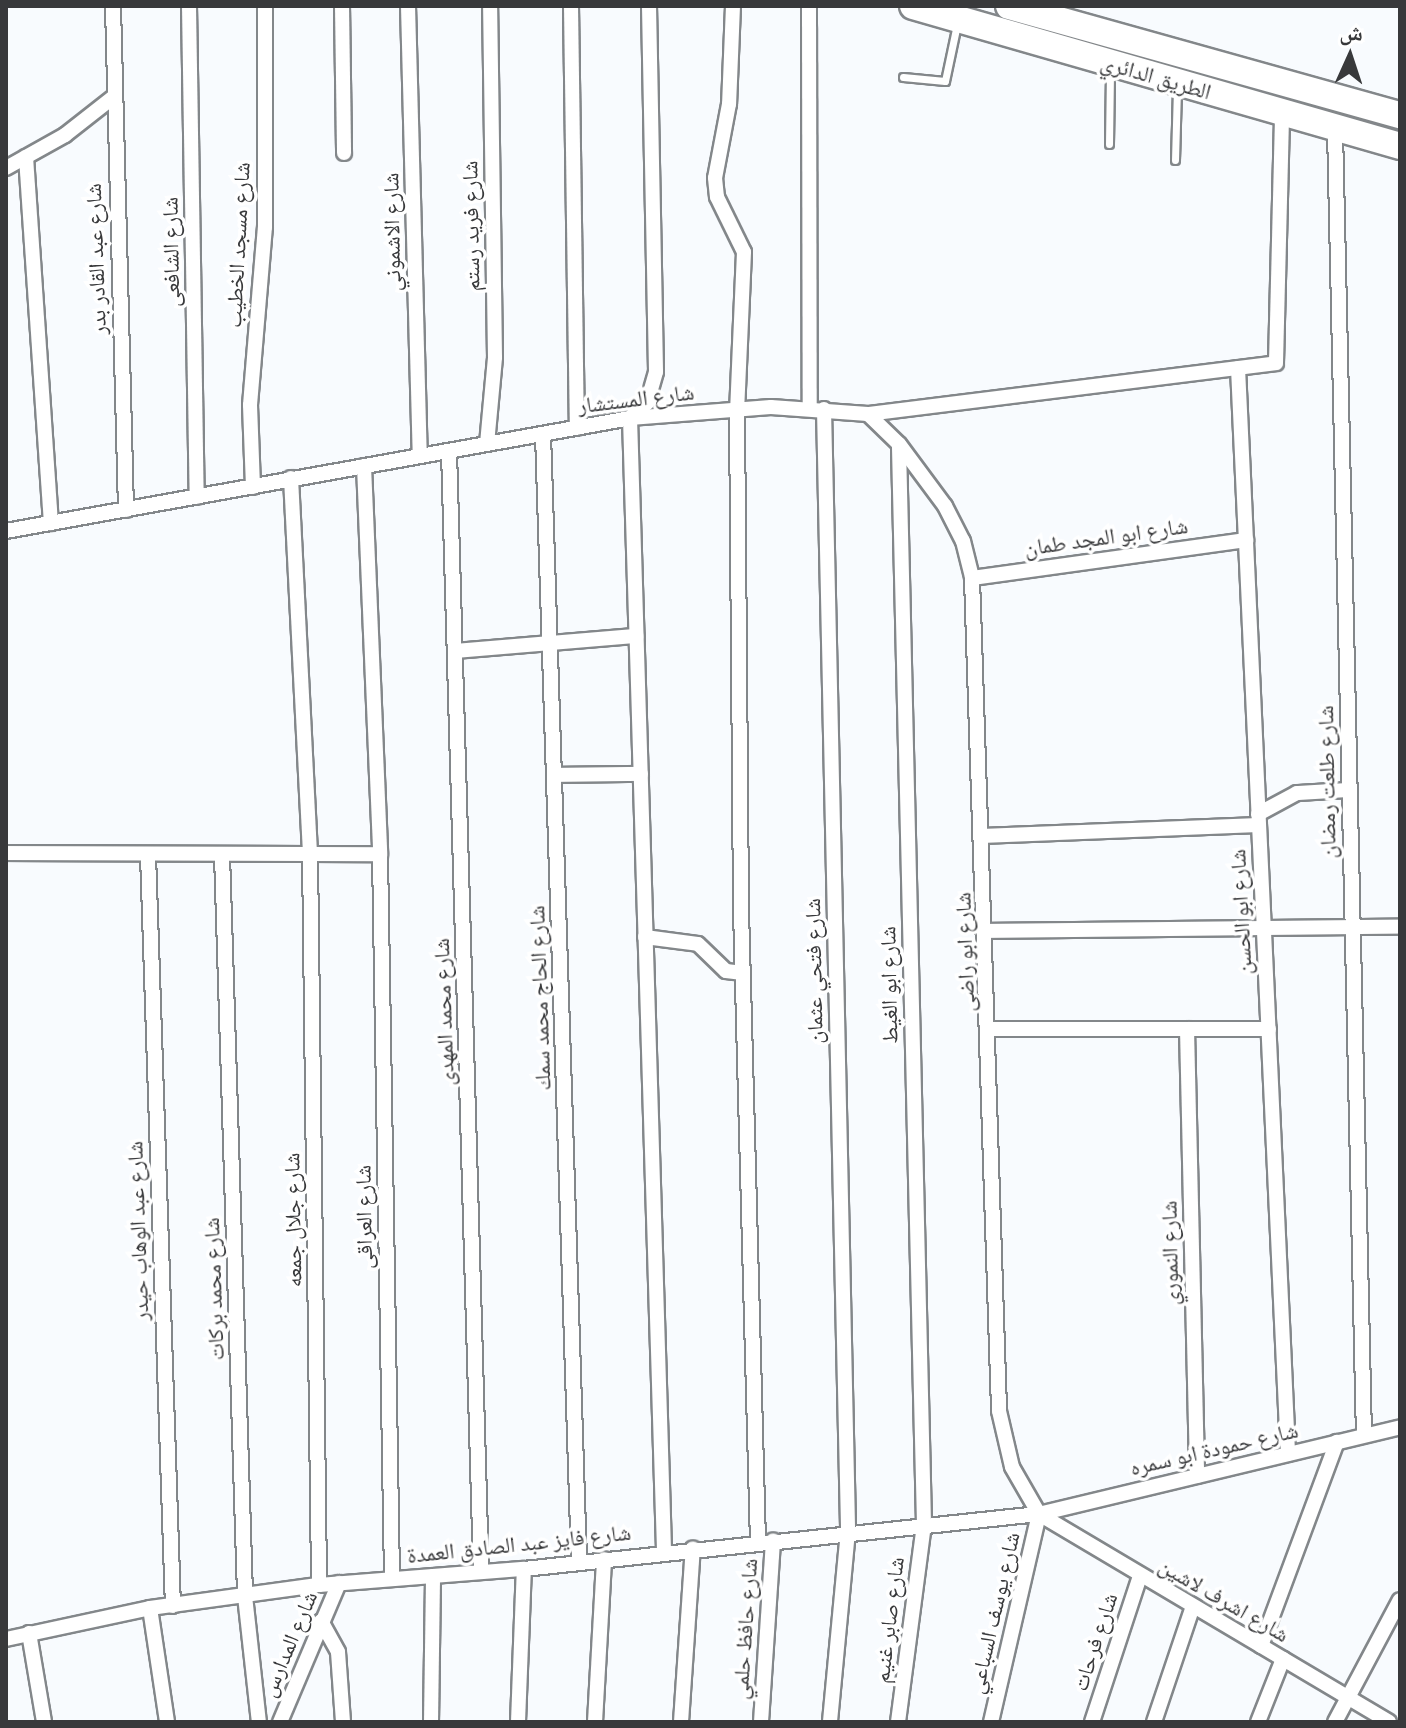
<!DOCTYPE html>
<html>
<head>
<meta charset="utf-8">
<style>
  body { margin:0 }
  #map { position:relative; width:1406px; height:1728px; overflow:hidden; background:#f8fbfe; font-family:"Source Serif 4","Noto Naskh Arabic",serif }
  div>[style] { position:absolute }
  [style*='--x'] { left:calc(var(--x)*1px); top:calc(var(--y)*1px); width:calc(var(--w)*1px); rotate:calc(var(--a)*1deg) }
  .roads { filter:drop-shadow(2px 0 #83878a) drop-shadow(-2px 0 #83878a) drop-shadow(0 2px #83878a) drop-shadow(0 -2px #83878a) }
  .lane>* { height:7px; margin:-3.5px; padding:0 3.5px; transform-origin:3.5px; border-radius:3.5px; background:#fff }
  .street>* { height:14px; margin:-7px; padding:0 7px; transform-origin:7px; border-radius:7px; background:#fff }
  .highway>* { height:26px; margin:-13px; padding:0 13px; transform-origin:13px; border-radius:13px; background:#fff }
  span { translate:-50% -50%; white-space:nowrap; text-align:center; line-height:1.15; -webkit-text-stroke:7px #fff; paint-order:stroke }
  .street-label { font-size:22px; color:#38393b }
  .frame { position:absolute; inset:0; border:8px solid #38393b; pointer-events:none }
  .north { position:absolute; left:1310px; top:16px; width:80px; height:80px; -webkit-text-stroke:6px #fff; paint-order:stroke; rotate:3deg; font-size:22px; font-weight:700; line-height:32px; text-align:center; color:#38393b }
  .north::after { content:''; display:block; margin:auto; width:28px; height:36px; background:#38393b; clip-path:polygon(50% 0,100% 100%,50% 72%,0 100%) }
</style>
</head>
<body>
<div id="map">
  <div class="roads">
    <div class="lane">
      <i style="--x:903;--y:77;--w:42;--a:5.4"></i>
      <i style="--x:945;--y:81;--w:58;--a:-78.1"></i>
      <i style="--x:1109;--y:144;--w:74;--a:-89.2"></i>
      <i style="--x:1175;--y:160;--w:70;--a:-88.4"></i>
    </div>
    <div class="street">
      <i style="--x:113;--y:6;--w:504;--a:88.52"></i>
      <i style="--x:189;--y:6;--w:491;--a:89.1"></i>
      <i style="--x:342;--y:6;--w:147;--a:89.2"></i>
      <i style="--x:408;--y:6;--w:450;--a:88.5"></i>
      <i style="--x:571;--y:6;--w:422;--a:89.2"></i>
      <i style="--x:649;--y:6;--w:366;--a:88.9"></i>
      <i style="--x:656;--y:372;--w:32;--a:106"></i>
      <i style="--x:647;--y:403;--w:23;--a:139"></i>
      <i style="--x:630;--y:418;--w:1135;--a:88.28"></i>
      <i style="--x:733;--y:6;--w:98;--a:92.3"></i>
      <i style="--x:729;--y:104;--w:75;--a:100.7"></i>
      <i style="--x:715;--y:178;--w:19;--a:84"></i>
      <i style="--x:717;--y:197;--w:61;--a:63.9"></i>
      <i style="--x:744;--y:252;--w:158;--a:92.5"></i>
      <i style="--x:737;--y:410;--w:500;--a:89.54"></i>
      <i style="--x:741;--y:910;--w:631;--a:88.46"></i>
      <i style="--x:809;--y:6;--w:401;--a:89.9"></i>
      <i style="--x:1335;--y:129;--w:1306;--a:88.73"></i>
      <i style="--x:26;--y:157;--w:367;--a:86.1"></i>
      <i style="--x:6;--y:168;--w:68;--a:-29.2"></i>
      <i style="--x:65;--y:135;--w:60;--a:-38.2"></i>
      <i style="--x:1238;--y:368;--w:1087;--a:87.36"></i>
      <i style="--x:824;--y:409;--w:1122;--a:88.77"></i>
      <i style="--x:848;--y:1531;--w:192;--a:95.4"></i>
      <i style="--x:868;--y:414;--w:43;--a:44.1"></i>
      <i style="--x:899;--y:444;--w:77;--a:53.4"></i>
      <i style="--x:945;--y:506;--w:39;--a:63"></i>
      <i style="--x:963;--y:541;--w:38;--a:76"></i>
      <i style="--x:972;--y:578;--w:833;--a:88.14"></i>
      <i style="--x:999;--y:1411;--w:57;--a:76.9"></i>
      <i style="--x:1012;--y:1467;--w:54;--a:60.1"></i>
      <i style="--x:1039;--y:1514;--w:407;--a:30.7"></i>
      <i style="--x:543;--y:434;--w:1128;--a:88.17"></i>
      <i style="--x:487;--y:444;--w:87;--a:-84.7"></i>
      <i style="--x:495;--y:357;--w:351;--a:-90.8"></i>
      <i style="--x:449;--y:451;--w:1121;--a:88.36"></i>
      <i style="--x:364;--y:466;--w:388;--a:87.6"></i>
      <i style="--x:380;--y:854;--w:725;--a:89.05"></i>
      <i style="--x:291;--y:478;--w:376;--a:87.1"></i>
      <i style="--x:310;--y:854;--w:731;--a:89.29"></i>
      <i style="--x:253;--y:487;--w:82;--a:-92.1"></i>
      <i style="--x:250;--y:405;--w:179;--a:-85.2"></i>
      <i style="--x:265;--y:227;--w:221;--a:-90"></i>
      <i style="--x:6;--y:531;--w:634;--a:-10.26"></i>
      <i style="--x:630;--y:418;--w:141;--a:-4.5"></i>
      <i style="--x:771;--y:407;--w:97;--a:4.1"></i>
      <i style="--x:868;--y:414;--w:411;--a:-7.1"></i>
      <i style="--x:1276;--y:363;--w:249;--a:-88.6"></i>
      <i style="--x:972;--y:578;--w:277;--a:-7.9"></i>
      <i style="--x:456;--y:651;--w:181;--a:-4.8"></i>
      <i style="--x:555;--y:775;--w:86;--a:-0.7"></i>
      <i style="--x:1258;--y:814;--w:44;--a:-28.3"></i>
      <i style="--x:1297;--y:793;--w:52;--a:-3.3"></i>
      <i style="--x:982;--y:836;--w:276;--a:-2.3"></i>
      <i style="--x:6;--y:853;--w:374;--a:0.2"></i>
      <i style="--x:148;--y:854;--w:752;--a:88.1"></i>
      <i style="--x:222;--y:854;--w:742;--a:88.22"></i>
      <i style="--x:245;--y:1596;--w:127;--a:83.7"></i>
      <i style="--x:986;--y:931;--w:414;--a:-0.6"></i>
      <i style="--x:645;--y:937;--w:53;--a:7.5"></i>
      <i style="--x:698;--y:944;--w:39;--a:44"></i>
      <i style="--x:726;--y:971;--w:17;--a:7"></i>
      <i style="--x:990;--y:1029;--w:279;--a:0"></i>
      <i style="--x:1187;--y:1029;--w:447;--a:88.7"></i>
      <i style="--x:150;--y:1608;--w:115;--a:81.5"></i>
      <i style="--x:321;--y:1621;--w:35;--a:61"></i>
      <i style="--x:338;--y:1652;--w:70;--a:85.9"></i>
      <i style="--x:29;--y:1633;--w:90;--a:80.4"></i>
      <i style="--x:6;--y:1639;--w:147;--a:-12.1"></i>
      <i style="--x:150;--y:1608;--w:171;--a:-7.8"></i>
      <i style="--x:319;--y:1585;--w:206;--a:-4.5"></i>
      <i style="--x:524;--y:1569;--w:518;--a:-6.1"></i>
      <i style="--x:1039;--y:1514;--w:371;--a:-13.5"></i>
      <i style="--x:1261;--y:1646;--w:218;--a:-69.6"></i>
      <i style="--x:280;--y:1722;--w:151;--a:-67"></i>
      <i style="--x:431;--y:1722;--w:146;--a:-89.2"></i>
      <i style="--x:518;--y:1722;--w:153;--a:-87.8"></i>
      <i style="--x:595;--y:1722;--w:163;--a:-86.8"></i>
      <i style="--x:681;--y:1722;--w:174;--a:-86.1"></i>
      <i style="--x:761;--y:1722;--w:182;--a:-86.2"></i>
      <i style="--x:898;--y:1722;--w:200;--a:-82.5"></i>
      <i style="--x:924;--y:1524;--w:1080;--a:-91.33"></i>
      <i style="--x:991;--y:1722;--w:213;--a:-77"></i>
      <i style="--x:1092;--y:1722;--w:154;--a:-71.8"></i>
      <i style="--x:1154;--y:1722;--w:122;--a:-71.4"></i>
      <i style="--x:1258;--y:1722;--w:68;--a:-68.4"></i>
      <i style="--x:1335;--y:1722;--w:138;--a:-62"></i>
    </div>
    <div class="highway">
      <i style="--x:913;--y:6;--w:507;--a:16.04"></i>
      <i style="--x:1009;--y:6;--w:406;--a:15.6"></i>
    </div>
  </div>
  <div class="street-label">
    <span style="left:1156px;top:77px;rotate:16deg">الطريق الدائري</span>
    <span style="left:471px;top:226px;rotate:-91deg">شارع فريد رستم</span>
    <span style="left:392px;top:232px;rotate:-91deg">شارع الاشموني</span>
    <span style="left:238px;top:245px;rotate:-87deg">شارع مسجد الخطيب</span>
    <span style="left:171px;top:252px;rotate:-91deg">شارع الشافعى</span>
    <span style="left:96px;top:259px;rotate:-92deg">شارع عبد القادر بدر</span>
    <span style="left:636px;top:399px;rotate:-7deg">شارع المستشار</span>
    <span style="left:1106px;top:537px;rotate:-8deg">شارع ابو المجد طمان</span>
    <span style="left:1327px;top:782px;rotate:-91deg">شارع طلعت رمضان</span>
    <span style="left:1241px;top:912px;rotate:-93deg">شارع ابو الحسن</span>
    <span style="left:965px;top:952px;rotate:-92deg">شارع ابو راضى</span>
    <span style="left:814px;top:971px;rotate:-91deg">شارع فتحي عثمان</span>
    <span style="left:889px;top:985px;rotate:-91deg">شارع ابو الغيط</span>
    <span style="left:540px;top:998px;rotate:-92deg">شارع الحاج محمد سمك</span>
    <span style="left:444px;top:1012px;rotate:-92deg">شارع محمد المهدى</span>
    <span style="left:364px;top:1217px;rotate:-91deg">شارع العراقى</span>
    <span style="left:293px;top:1220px;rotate:-91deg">شارع جلال جمعه</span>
    <span style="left:138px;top:1231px;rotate:-92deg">شارع عبد الوهاب حيدر</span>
    <span style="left:1170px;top:1253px;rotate:-91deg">شارع النموري</span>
    <span style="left:214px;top:1289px;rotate:-92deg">شارع محمد بركات</span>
    <span style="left:1214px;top:1449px;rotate:-13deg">شارع حمودة ابو سمره</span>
    <span style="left:519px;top:1544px;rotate:-6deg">شارع فايز عبد الصادق العمدة</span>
    <span style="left:1224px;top:1600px;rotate:30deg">شارع اشرف لاشين</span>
    <span style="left:994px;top:1613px;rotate:-77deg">شارع يوسف السباعي</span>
    <span style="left:889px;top:1620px;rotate:-83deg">شارع صابر غنيم</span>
    <span style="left:745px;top:1629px;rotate:-86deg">شارع حافظ حلمي</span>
    <span style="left:1095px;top:1642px;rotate:-72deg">شارع فرحات</span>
    <span style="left:289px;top:1644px;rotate:-67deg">شارع المدارس</span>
  </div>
  <div class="frame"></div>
  <div class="north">ش</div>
</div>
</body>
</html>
